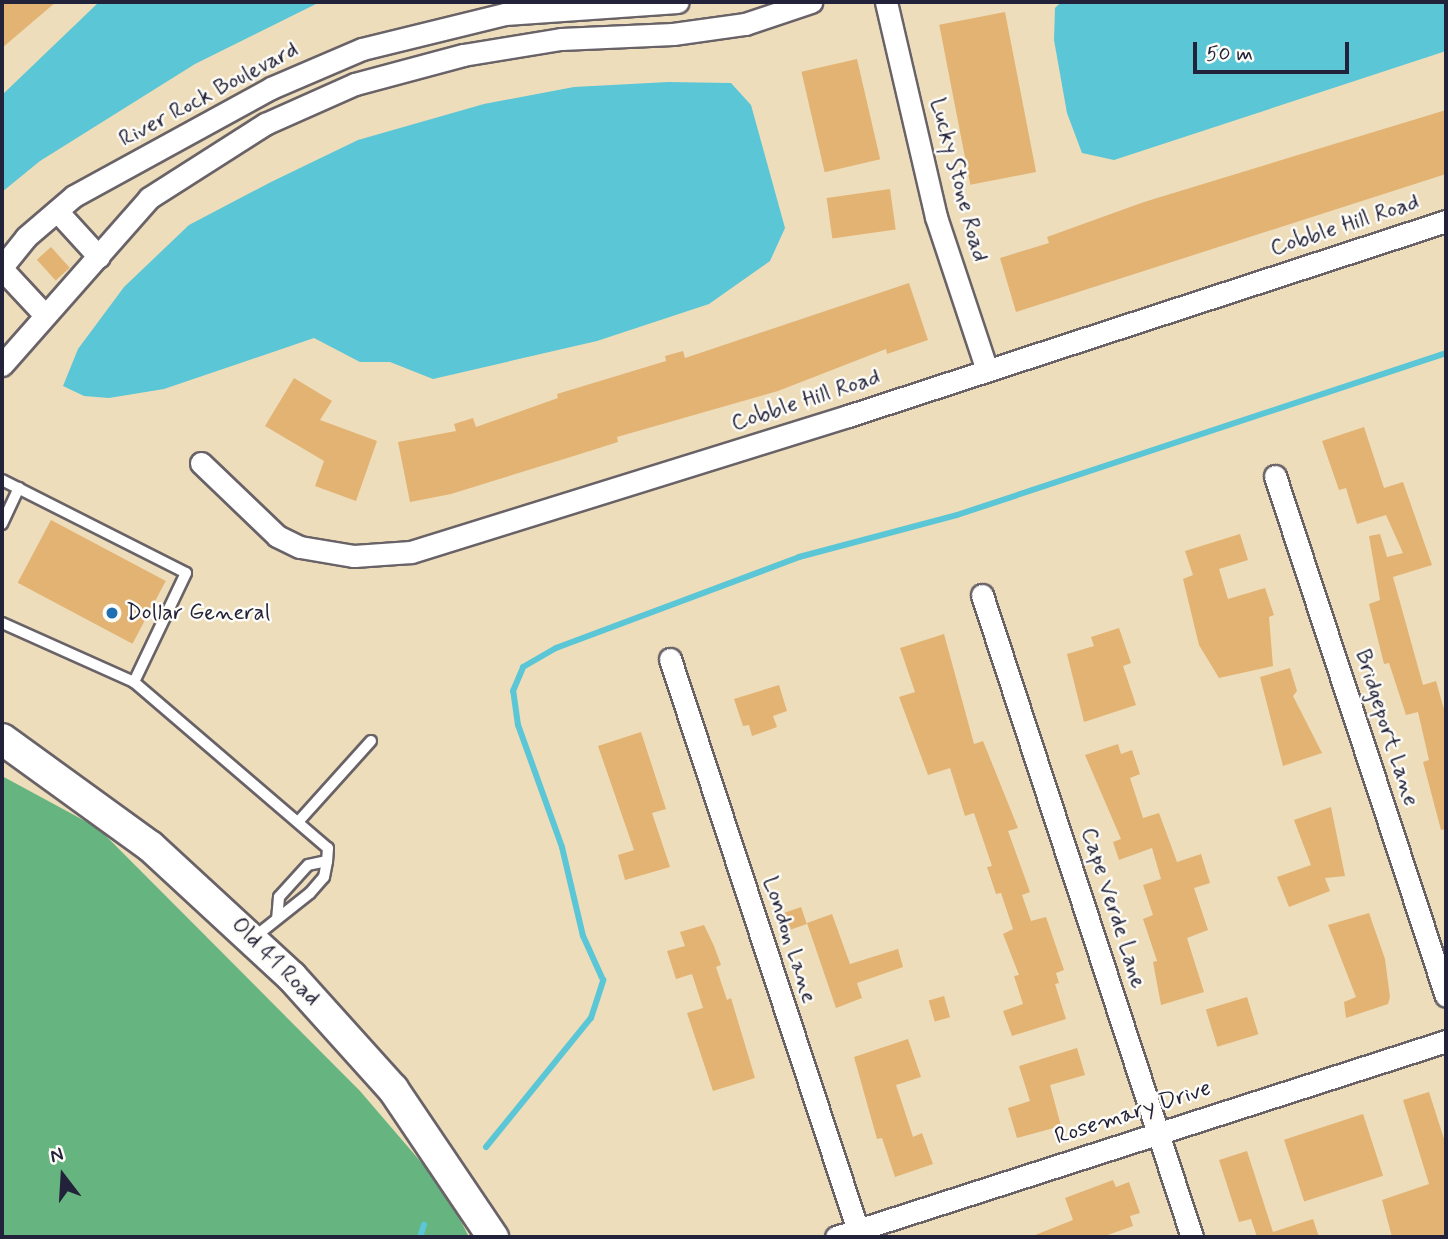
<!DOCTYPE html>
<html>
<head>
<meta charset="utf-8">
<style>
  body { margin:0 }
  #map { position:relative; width:1448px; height:1239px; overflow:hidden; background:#edb; font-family:Mynerve,sans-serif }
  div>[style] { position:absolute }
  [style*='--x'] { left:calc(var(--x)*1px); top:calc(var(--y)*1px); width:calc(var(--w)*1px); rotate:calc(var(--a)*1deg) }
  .forest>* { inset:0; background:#66b47f }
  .water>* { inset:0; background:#5bc6d5 }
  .stream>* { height:6px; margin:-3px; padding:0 3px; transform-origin:3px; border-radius:3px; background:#5bc6d5 }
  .building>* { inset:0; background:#e2b373; transform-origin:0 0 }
  .roads { filter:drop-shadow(2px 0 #696368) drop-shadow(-2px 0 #696368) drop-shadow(0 2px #696368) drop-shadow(0 -2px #696368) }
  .lane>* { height:10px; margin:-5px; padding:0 5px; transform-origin:5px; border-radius:5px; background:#fff }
  .street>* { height:21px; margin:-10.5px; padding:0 10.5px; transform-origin:10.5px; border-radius:10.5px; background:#fff }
  .secondary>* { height:30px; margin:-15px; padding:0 15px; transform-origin:15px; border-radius:15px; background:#fff }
  .dots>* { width:19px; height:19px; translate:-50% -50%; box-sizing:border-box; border:4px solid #fdfcf7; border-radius:50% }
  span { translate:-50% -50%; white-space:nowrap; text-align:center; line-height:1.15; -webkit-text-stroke:5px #fdfcf7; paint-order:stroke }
  .street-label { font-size:23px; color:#22223b }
  .poi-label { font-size:23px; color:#22223b }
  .left { translate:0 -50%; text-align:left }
  .frame { position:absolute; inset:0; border:4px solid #22223b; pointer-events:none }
  .north { position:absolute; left:28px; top:1141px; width:70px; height:70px; -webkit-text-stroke:5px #fdfcf7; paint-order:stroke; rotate:343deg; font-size:19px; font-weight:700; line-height:28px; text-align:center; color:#22223b }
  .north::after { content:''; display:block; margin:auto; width:24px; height:32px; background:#22223b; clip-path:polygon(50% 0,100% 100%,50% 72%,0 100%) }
  .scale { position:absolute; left:1193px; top:42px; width:156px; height:32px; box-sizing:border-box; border:4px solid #22223b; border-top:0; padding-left:9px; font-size:21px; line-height:24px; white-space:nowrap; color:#22223b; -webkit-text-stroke:5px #fdfcf7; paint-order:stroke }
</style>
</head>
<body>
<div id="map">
  <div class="forest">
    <i style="clip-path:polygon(2px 776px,98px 828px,360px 1091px,445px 1190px,469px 1237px,2px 1237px)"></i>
  </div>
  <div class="water">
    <i style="clip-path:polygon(99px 2px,320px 2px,195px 64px,40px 161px,2px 192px,2px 95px)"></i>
    <i style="clip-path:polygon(1061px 2px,1446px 2px,1446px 51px,1114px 160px,1082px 153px,1067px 113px,1054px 40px,1055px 8px)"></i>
    <i style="clip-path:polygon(668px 82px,731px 83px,751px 105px,785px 228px,770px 261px,709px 304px,597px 341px,433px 379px,390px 362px,360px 362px,314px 338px,164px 389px,109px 398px,84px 396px,63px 386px,78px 349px,124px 287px,189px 225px,271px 182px,358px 140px,484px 104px,574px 87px)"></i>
  </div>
  <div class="stream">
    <i style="--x:486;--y:1147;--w:166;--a:-50.9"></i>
    <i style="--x:591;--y:1018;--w:40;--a:-72"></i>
    <i style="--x:603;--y:980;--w:48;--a:-114.4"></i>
    <i style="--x:583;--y:936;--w:91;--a:-103.3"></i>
    <i style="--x:562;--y:847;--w:130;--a:-109.8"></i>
    <i style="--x:518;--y:725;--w:34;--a:-98"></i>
    <i style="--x:513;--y:691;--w:26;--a:-67"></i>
    <i style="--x:523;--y:667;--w:38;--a:-30"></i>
    <i style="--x:556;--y:648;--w:259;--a:-20.5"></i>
    <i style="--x:799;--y:557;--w:163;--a:-14.9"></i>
    <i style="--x:957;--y:515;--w:515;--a:-18.33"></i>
    <i style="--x:420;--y:1237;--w:13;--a:-72"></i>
  </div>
  <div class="building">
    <i style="clip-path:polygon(2px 2px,56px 2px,2px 48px)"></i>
    <i style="left:1005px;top:12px;width:163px;height:67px;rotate:79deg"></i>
    <i style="left:857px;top:59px;width:103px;height:57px;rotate:77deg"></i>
    <i style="clip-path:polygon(1446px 110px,1446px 174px,1016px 312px,1000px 258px,1049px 243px,1047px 237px,1144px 202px)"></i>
    <i style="left:890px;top:189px;width:41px;height:64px;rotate:82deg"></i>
    <i style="left:51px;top:247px;width:28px;height:19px;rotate:48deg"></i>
    <i style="clip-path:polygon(909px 283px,928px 340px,887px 354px,886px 349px,778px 391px,617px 437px,618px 442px,577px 455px,451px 494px,410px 502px,398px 442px,456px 431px,454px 424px,473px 418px,476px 427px,558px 398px,557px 394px,666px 361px,665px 356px,683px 351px,685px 358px)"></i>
    <i style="clip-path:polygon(294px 378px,332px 401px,320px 420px,377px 441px,356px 501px,315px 486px,324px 461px,265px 426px)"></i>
    <i style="clip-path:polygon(1364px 427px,1384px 488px,1403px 482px,1432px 565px,1393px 577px,1423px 685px,1436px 681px,1446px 716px,1446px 829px,1441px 830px,1423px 762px,1429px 760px,1418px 712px,1406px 715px,1389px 663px,1384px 664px,1369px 604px,1380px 600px,1369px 536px,1380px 534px,1387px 557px,1403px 553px,1386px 515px,1357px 524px,1346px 488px,1339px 490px,1322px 441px)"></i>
    <i style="left:51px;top:520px;width:130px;height:71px;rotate:28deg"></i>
    <i style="clip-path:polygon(1240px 534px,1248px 560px,1219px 569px,1228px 599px,1265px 588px,1274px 615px,1269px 617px,1273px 666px,1219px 678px,1199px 645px,1183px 579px,1193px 575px,1185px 551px)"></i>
    <i style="clip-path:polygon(1119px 628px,1131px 663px,1123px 666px,1136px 705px,1084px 722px,1067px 654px,1094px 646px,1091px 637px)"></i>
    <i style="clip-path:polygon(944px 634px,974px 744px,983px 741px,1018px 828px,1008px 831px,1030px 892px,1022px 895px,1031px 921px,1046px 917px,1064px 970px,1056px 973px,1059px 983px,1055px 984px,1066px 1019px,1012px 1036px,1003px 1011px,1023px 1004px,1014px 976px,1019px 975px,1003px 934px,1013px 929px,1001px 893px,996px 894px,987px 867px,992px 866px,974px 813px,965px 816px,950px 768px,928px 775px,899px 697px,915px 692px,900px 648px)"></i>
    <i style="clip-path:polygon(1290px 668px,1297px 691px,1293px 696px,1322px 753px,1283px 766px,1260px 677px)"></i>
    <i style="clip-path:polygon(779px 685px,787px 711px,773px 716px,777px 727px,752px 736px,749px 725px,743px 726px,734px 699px)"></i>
    <i style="clip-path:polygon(641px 732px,666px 809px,652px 813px,670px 867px,625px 880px,618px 855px,634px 850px,598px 746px)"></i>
    <i style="clip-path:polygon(1118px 744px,1121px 754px,1132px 750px,1140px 774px,1130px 778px,1143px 818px,1159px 813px,1177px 862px,1201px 854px,1210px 883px,1194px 888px,1208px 930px,1187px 938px,1204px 992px,1161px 1005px,1153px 962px,1157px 961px,1143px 919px,1153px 915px,1143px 885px,1161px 879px,1152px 848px,1119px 860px,1113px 842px,1121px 839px,1085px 755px)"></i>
    <i style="clip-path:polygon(1331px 807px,1345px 876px,1325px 878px,1330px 891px,1289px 907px,1277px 877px,1311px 865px,1294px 820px)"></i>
    <i style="left:801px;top:907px;width:18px;height:19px;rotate:71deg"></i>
    <i style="clip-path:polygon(1369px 913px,1385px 959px,1390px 997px,1388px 1004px,1346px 1018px,1344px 1002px,1356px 997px,1328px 925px)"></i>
    <i style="clip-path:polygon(832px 914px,850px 964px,898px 949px,903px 967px,857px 983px,862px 998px,836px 1008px,807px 923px)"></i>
    <i style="clip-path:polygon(704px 925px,714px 946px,721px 965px,716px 967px,727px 1000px,731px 998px,755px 1078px,713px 1091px,687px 1013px,703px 1008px,692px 974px,676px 979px,667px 951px,685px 946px,680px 932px)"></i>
    <i style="left:944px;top:996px;width:22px;height:16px;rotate:74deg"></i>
    <i style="left:1247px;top:997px;width:39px;height:43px;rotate:73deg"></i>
    <i style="clip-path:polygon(908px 1039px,921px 1077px,896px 1085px,913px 1137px,922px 1133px,933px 1164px,895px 1177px,882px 1138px,877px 1139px,854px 1057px)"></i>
    <i style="clip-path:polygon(1077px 1048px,1085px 1075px,1050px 1085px,1061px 1126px,1017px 1138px,1008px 1108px,1030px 1101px,1019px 1066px)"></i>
    <i style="clip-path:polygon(1429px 1092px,1446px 1145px,1446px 1237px,1392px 1237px,1382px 1200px,1429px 1184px,1403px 1100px)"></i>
    <i style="left:1363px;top:1114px;width:65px;height:83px;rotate:72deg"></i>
    <i style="clip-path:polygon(1247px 1151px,1273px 1232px,1313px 1219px,1319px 1237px,1257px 1237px,1251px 1219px,1239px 1222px,1219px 1160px)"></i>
    <i style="clip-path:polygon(1113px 1180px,1116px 1187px,1129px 1182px,1140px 1213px,1130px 1216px,1133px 1226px,1102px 1237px,1030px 1237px,1073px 1220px,1065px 1198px)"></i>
  </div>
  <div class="roads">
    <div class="lane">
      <i style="--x:2;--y:480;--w:206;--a:26.8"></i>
      <i style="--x:186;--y:573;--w:121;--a:115.5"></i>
      <i style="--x:134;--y:682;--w:145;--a:-155.9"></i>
      <i style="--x:2;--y:524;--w:40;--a:-65"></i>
      <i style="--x:134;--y:682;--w:255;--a:40.6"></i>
      <i style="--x:328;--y:848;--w:13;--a:94"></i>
      <i style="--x:298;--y:822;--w:109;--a:-48"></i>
      <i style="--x:252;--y:939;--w:74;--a:-38.4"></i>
      <i style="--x:310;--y:893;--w:21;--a:-49"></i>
      <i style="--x:324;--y:877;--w:16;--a:-79"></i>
      <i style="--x:327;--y:861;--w:19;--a:168"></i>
      <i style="--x:308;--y:865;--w:43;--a:132.2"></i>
      <i style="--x:279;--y:897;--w:21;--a:95"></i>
    </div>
    <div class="street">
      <i style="--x:886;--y:2;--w:221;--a:76.9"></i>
      <i style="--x:936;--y:217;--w:161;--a:71.6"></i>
      <i style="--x:57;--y:211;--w:62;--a:47.6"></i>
      <i style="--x:2;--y:267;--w:38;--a:-51"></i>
      <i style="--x:26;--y:237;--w:63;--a:-40.5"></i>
      <i style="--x:74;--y:196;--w:225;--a:-28.7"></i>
      <i style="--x:271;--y:88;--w:99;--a:-23.2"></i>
      <i style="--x:362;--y:49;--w:147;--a:-13.8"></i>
      <i style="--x:505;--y:14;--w:173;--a:-4"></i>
      <i style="--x:2;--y:269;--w:62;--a:47"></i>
      <i style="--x:2;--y:365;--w:222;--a:-48.6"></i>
      <i style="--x:149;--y:198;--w:138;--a:-32.5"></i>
      <i style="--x:265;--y:124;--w:98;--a:-24"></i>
      <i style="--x:355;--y:84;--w:112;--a:-15"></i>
      <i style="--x:463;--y:55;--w:99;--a:-9.3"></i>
      <i style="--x:561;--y:39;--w:112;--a:-2.6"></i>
      <i style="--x:673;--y:34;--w:73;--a:-7.9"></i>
      <i style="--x:745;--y:24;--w:70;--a:-18.4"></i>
      <i style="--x:201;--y:463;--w:105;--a:43.8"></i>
      <i style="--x:277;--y:536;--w:25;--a:26"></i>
      <i style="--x:300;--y:547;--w:55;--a:9.5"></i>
      <i style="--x:354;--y:556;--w:57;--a:-4"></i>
      <i style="--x:411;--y:552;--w:458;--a:-17.3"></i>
      <i style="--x:848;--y:416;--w:629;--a:-18.06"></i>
      <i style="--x:1275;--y:476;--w:547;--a:71.8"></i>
      <i style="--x:982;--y:595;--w:675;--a:71.89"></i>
      <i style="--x:670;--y:659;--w:608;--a:71.8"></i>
      <i style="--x:836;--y:1237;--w:641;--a:-17.81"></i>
    </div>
    <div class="secondary">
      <i style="--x:2;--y:739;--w:183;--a:35.9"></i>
      <i style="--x:150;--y:846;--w:193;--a:42.7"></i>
      <i style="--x:292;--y:977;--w:151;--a:48"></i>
      <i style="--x:393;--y:1089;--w:179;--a:56"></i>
    </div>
  </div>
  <div class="dots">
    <i style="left:112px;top:613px;background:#1f6fb2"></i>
  </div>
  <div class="street-label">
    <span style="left:209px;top:95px;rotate:-28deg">River Rock Boulevard</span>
    <span style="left:958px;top:180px;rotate:75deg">Lucky Stone Road</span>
    <span style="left:1345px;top:226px;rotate:-18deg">Cobble Hill Road</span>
    <span style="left:806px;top:401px;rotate:-18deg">Cobble Hill Road</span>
    <span style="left:1386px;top:728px;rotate:72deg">Bridgeport Lane</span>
    <span style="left:1113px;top:908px;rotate:72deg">Cape Verde Lane</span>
    <span style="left:789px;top:940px;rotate:72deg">London Lane</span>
    <span style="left:275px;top:962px;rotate:45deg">Old 41 Road</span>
    <span style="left:1133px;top:1113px;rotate:-18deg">Rosemary Drive</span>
  </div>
  <div class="poi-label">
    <span class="left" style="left:126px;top:613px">Dollar General</span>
  </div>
  <div class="frame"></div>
  <div class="north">N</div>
  <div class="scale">50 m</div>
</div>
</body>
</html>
